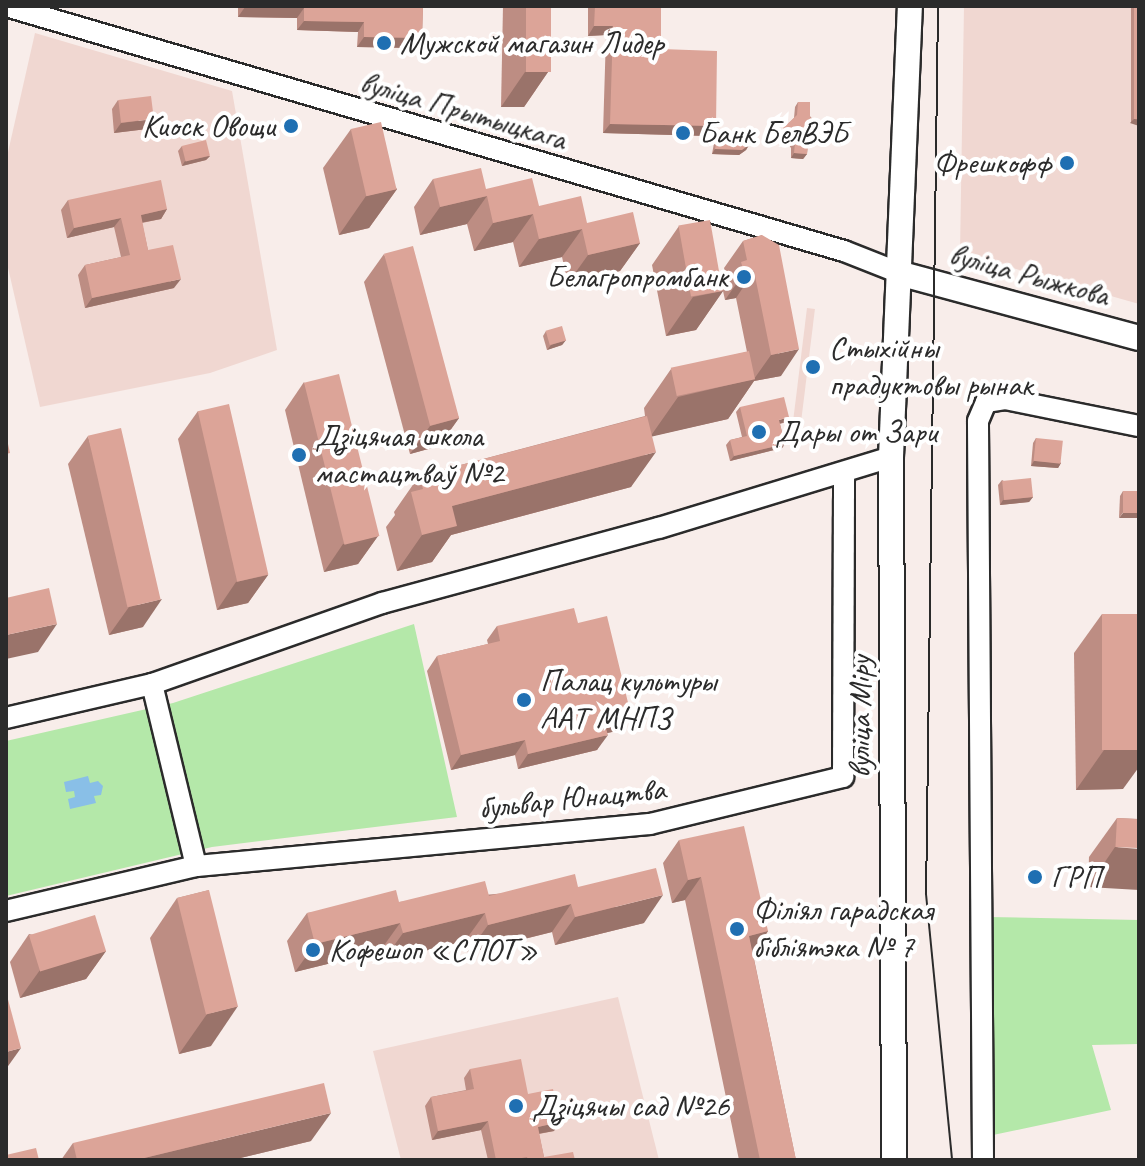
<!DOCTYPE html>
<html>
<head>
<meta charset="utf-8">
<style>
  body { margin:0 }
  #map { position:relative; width:1145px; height:1166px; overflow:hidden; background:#f8edea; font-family:Caveat,sans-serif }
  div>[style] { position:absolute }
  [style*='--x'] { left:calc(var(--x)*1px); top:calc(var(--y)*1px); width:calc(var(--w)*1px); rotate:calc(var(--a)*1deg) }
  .built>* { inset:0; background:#f0d7d1; transform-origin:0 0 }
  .green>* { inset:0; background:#b4e8a9 }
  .water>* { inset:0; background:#89bfe7 }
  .roads { filter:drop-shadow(2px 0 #2b2b2b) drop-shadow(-2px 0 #2b2b2b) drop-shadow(0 2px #2b2b2b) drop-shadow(0 -2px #2b2b2b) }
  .minor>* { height:20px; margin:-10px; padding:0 10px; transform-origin:10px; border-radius:10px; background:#fff }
  .major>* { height:24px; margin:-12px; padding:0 12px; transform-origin:12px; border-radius:12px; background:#fff }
  .tram>* { height:2px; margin:-1px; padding:0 1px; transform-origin:1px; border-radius:1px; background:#2b2b2b }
  .wall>* { inset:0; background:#bd8d83; transform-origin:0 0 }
  .shaded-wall>* { inset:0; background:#9a736a }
  .building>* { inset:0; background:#dca498; transform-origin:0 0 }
  .dots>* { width:22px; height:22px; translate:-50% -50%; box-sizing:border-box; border:4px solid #fff; border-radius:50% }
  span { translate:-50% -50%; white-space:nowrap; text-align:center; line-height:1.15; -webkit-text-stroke:8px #fff; paint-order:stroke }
  .poi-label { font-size:32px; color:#2b2b2b }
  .left { translate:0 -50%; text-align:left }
  .right { translate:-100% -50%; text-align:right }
  .street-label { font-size:32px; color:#2b2b2b }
  .frame { position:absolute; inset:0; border:8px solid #2b2b2b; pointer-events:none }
</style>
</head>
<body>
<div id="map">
  <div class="built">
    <i style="clip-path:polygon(964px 6px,1139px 6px,1139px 304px,960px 253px)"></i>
    <i style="clip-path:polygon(35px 33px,232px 91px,277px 350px,210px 373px,40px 407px,6px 259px,6px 161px)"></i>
    <i style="left:807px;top:308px;width:8px;height:118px;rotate:7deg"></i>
    <i style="clip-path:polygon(618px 997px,659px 1160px,401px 1160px,373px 1051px)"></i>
  </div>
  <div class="green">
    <i style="clip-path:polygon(414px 624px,457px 817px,212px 847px,6px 896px,6px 741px,173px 703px)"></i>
    <i style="clip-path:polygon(988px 917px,1139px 920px,1139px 1044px,1092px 1045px,1111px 1110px,993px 1135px)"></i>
  </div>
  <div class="water">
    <i style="clip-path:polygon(88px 776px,90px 783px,98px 781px,103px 786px,101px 795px,94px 796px,96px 803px,70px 809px,68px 799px,75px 797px,74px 791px,66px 792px,64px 782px)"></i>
  </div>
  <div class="roads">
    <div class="minor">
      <i style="--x:6;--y:6;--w:873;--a:16.3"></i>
      <i style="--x:844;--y:251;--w:62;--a:21.6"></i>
      <i style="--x:152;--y:684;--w:187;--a:76.4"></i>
      <i style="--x:6;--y:718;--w:150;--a:-13.1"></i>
      <i style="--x:152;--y:684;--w:244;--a:-19.4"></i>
      <i style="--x:382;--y:603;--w:287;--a:-15.2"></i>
      <i style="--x:659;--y:528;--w:243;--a:-17"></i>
      <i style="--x:6;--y:911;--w:195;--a:-13.3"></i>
      <i style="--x:196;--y:866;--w:456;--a:-5.3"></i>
      <i style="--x:650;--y:824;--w:199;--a:-13.7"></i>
      <i style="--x:843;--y:777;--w:304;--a:-89.8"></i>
      <i style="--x:983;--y:1160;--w:739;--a:-90.39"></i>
      <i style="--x:978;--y:421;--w:21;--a:-67"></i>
      <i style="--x:986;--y:402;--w:19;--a:-9"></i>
      <i style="--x:1005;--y:399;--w:137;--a:11.4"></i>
    </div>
    <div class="major">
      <i style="--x:902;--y:274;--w:245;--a:15.1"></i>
      <i style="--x:894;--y:1160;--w:703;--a:-90.24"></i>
      <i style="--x:891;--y:457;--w:451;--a:-87.6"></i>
    </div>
  </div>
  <div class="tram">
    <i style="--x:938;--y:6;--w:888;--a:90.77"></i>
    <i style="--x:926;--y:894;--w:267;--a:84.4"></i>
  </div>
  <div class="wall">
    <i style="clip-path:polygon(238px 6px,423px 6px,422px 38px,416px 48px,357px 47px,358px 32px,297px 30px,297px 18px,238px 17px)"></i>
    <i style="clip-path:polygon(503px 6px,551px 6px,548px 72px,524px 107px,501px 107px)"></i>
    <i style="clip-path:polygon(588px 6px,661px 6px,661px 49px,709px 136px,603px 133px,606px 35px,588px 36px)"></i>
    <i style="left:1131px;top:6px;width:8px;height:117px"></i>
    <i style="clip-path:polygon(118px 100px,147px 129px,114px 133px,112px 109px)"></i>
    <i style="clip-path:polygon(798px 102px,821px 129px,808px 145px,807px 154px,803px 159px,791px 158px,791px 148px,780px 133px,794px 118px,795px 107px)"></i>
    <i style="clip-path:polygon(351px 129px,397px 189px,369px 228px,339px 235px,323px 168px)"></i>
    <i style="clip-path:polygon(718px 133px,749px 145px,746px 150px,739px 155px,712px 154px,715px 138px)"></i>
    <i style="clip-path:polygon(182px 146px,210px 156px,206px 160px,182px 166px,178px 151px)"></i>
    <i style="clip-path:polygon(433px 179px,486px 189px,539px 206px,640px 243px,620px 271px,568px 283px,562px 257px,519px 267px,513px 242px,474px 251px,467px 224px,420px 235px,414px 207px)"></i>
    <i style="clip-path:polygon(68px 200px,167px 209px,161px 219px,142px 223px,148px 250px,174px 288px,85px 308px,78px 275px,85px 265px,121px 257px,114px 227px,67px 238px,61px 210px)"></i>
    <i style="clip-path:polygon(679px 226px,723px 288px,728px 281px,724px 268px,743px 241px,762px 235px,781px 376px,754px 381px,728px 419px,652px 436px,631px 487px,451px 535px,432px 562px,397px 571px,386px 527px,395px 515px,394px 512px,419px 476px,645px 416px,644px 408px,671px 369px,747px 352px,736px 298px,725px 300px,723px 291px,696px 330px,666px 336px,652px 265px)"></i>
    <i style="clip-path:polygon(384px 254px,459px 418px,439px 446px,410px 454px,364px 282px)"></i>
    <i style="clip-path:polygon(546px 331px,566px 340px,562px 345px,547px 350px,543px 336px)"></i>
    <i style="clip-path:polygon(304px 382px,378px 536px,358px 564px,324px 572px,285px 410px)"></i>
    <i style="clip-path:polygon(740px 407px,786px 422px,780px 424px,785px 444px,782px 448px,730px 461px,726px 445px,730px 440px,742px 437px,736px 412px)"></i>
    <i style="clip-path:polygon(198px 411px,268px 575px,248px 603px,217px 610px,178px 439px)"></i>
    <i style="clip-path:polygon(88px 436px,143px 627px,109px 635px,68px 464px)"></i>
    <i style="clip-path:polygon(1036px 438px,1061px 463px,1058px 468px,1031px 466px,1033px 443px)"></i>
    <i style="clip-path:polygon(1002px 480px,1033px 497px,1029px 502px,1000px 505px,998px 485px)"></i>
    <i style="clip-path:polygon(1123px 491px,1139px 491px,1119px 518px,1120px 496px)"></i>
    <i style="clip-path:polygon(1102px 614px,1123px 789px,1076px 790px,1074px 653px)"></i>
    <i style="clip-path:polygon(578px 623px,621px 730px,607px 733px,597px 750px,518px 769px,515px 755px,451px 770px,427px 671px,437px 656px,488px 644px,487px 640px,497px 626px)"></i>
    <i style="clip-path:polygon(1117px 818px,1139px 819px,1088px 887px,1089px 857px)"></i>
    <i style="clip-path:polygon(679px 840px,768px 931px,753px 954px,796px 1160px,739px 1160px,685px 900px,672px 903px,663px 863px)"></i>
    <i style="clip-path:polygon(578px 887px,644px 923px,555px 945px,552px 932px,468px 953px,465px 941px,383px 961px,380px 951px,295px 972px,287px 941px,307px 913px,399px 902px)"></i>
    <i style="clip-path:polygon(209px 890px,211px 1046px,179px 1054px,150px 938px,177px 898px)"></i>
    <i style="clip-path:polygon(29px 934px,106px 951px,86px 979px,20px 998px,10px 962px)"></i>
    <i style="clip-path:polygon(470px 1069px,528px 1094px,554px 1131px,539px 1134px,544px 1157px,575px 1160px,488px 1160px,481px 1130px,432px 1140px,425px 1106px,431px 1097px,466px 1090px,464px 1078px)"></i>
    <i style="clip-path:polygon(311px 1141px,232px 1160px,61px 1160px,73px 1143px)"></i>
  </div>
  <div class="shaded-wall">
    <i style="clip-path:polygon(245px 7px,304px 8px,297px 18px,238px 17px)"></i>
    <i style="clip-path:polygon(304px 21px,364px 22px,358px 32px,297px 30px)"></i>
    <i style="clip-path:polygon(594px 26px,613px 26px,606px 35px,588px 36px)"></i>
    <i style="clip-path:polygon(364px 37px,422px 38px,416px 48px,357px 47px)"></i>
    <i style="clip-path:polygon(525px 72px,548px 72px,524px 107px,501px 107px)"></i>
    <i style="clip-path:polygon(154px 119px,147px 129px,114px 133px,121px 123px)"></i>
    <i style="clip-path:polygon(1134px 119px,1139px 120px,1139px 126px,1130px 123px)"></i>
    <i style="clip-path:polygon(610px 124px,716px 126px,709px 136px,603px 133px)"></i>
    <i style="clip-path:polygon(749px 145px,746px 150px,739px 155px,712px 154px,715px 149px)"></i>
    <i style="clip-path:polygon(794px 153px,807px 154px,803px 159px,791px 158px)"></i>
    <i style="clip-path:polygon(210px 156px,206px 160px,182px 166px,185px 161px)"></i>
    <i style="clip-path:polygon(397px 189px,369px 228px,339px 235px,366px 196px)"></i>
    <i style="clip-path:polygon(487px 196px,467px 224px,420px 235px,440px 207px)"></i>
    <i style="clip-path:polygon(167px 209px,161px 219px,134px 224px,141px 215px)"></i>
    <i style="clip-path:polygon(533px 214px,513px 242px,474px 251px,493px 223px)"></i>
    <i style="clip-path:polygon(121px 218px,114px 227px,67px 238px,74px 228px)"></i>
    <i style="clip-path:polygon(582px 229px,562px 257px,519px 267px,539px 239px)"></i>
    <i style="clip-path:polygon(640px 243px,620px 271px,568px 283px,588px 255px)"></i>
    <i style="clip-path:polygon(754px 271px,736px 298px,725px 300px,744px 273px)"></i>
    <i style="clip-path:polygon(181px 279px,174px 288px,85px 308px,92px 298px)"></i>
    <i style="clip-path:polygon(723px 291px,696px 330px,666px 336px,693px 297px)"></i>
    <i style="clip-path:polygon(566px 340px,562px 345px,547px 350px,551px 345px)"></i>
    <i style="clip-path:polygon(799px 349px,781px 376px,754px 381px,728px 419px,650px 437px,678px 397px,754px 379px,771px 355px)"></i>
    <i style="clip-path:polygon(789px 417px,786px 422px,776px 424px,779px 420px)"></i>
    <i style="clip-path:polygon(459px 418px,439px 446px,410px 454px,430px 426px)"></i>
    <i style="clip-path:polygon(785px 444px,782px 448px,730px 461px,734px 456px)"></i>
    <i style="clip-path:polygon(656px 452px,631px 487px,451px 535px,432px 562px,397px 571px,422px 535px,452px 506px)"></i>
    <i style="clip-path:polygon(1034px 461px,1061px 463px,1058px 468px,1031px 466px)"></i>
    <i style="clip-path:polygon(1033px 497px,1029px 502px,1000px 505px,1003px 500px)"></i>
    <i style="clip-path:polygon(1123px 513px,1139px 513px,1139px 518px,1119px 518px)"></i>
    <i style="clip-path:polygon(378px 536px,358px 564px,324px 572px,343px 544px)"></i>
    <i style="clip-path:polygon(268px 575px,248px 603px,217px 610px,236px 582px)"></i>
    <i style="clip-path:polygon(162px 599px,143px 627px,109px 635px,129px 607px)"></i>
    <i style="clip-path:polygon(57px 624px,38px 652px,6px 659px,6px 635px)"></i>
    <i style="clip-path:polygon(631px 715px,621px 730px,594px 736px,604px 722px)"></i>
    <i style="clip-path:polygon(608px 735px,597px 750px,518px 769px,528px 754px)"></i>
    <i style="clip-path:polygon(525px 740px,515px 755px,451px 770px,461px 755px)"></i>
    <i style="clip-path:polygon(1104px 750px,1139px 750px,1139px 767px,1123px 789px,1076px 790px)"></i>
    <i style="clip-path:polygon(1115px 847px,1139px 849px,1139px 890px,1088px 887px)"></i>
    <i style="clip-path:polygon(701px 877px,685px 900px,672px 903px,688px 880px)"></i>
    <i style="clip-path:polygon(663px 895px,644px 923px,555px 945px,575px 917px)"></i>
    <i style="clip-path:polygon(571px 904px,552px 932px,468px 953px,488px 925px)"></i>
    <i style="clip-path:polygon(485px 913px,465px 941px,383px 961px,403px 933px)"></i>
    <i style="clip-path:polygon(400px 923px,380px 951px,295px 972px,315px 944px)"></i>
    <i style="clip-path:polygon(768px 931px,752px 954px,749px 936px)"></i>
    <i style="clip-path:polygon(106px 951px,86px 979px,20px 998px,40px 970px)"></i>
    <i style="clip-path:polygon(238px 1006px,211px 1046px,179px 1054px,207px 1014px)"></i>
    <i style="clip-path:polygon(21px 1048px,6px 1069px,6px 1052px)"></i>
    <i style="clip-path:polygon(331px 1113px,311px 1141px,232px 1160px,136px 1160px)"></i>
    <i style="clip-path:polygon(488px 1121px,481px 1130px,432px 1140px,438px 1131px)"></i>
    <i style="clip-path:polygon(560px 1122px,554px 1131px,531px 1135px,538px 1127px)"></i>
  </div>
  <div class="building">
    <i style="clip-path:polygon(245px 6px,423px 6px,422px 38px,364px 37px,364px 22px,304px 21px,304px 8px)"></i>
    <i style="left:526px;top:6px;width:25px;height:66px"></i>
    <i style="clip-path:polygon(595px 6px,661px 6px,661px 49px,717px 51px,716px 126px,610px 124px,613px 26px,594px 26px)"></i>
    <i style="left:1134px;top:6px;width:5px;height:113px"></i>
    <i style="left:151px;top:96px;width:23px;height:33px;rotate:83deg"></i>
    <i style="clip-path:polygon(798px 102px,810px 102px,810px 117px,821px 129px,808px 143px,807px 154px,794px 153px,795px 143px,783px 128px,797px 115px)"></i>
    <i style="left:381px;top:122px;width:69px;height:31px;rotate:77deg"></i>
    <i style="clip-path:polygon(718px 133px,749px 133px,749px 145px,742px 150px,715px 149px)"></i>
    <i style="left:206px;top:140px;width:16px;height:25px;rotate:76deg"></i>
    <i style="clip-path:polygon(481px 168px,486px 189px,532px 178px,539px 206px,581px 196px,587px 223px,633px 212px,640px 243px,588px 255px,582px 229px,539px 239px,533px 214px,493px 223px,487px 196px,440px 207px,433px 179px)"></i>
    <i style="clip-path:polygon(161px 180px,167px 209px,141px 215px,148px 250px,173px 245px,181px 279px,92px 298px,85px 265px,130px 255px,121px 218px,74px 228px,68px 200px)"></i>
    <i style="left:710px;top:220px;width:72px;height:32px;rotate:80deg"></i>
    <i style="clip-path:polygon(762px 235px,779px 245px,799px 349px,771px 355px,754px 271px,744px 273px,741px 262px,747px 260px,743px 241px)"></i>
    <i style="left:413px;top:246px;width:178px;height:30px;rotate:75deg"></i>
    <i style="left:562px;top:326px;width:15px;height:17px;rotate:74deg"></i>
    <i style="left:749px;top:351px;width:29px;height:80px;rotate:78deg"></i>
    <i style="left:339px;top:374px;width:167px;height:36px;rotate:76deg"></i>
    <i style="clip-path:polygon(784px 397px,789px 417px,779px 420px,785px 444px,734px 456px,730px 440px,747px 436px,740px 407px)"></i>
    <i style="left:229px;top:404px;width:175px;height:32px;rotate:77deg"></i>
    <i style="clip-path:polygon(647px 416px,656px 452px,452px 506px,457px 526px,422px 535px,411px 492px,423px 489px,419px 476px)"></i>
    <i style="left:121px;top:428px;width:176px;height:34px;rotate:77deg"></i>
    <i style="clip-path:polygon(6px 435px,10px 453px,6px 454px)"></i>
    <i style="left:1036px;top:438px;width:27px;height:23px;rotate:6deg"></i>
    <i style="left:1031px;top:478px;width:19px;height:29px;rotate:84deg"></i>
    <i style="left:1123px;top:491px;width:16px;height:22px"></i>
    <i style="clip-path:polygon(49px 588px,57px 624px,6px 635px,6px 598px)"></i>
    <i style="clip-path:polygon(574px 608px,578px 623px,607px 616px,631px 715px,604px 722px,608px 735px,528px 754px,525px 740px,461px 755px,437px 656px,500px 641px,497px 626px)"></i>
    <i style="left:1102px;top:614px;width:37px;height:136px"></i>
    <i style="left:1117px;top:818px;width:22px;height:29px;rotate:3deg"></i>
    <i style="clip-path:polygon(744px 826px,768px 931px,749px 936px,796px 1160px,760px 1160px,701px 877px,688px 880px,679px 840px)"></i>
    <i style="clip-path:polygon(656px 868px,663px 895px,575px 917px,571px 904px,488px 925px,485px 913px,403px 933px,400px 923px,315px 944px,307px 913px,396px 890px,399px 902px,485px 881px,489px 896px,575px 874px,578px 887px)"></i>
    <i style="left:209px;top:890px;width:120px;height:33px;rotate:76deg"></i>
    <i style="left:95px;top:915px;width:38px;height:69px;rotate:73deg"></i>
    <i style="clip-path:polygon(6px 992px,21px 1048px,6px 1052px)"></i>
    <i style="clip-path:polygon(521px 1059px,528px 1094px,553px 1089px,560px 1122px,538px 1127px,544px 1157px,573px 1152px,575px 1160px,528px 1160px,527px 1157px,511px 1160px,496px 1160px,488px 1121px,438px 1131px,431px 1097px,474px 1089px,470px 1069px)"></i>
    <i style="clip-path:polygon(324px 1083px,331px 1113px,136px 1160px,77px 1160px,73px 1143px)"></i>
    <i style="clip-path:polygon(36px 1148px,39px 1160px,6px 1160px,6px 1155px)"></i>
  </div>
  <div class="dots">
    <i style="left:384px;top:43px;background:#1f6fb2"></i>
    <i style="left:291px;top:126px;background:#1f6fb2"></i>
    <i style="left:683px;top:133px;background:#1f6fb2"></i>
    <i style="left:1067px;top:163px;background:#1f6fb2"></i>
    <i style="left:744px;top:277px;background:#1f6fb2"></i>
    <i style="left:813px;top:367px;background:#1f6fb2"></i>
    <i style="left:759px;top:432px;background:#1f6fb2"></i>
    <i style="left:299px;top:455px;background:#1f6fb2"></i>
    <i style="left:524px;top:700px;background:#1f6fb2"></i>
    <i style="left:1035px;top:877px;background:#1f6fb2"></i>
    <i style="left:737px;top:929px;background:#1f6fb2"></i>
    <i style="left:313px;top:950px;background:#1f6fb2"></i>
    <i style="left:516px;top:1106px;background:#1f6fb2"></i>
  </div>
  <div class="poi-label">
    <span class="left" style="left:400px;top:43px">Мужской магазин Лидер</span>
    <span class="right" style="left:275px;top:126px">Киоск Овощи</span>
    <span class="left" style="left:699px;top:133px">Банк БелВЭБ</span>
    <span class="right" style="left:1051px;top:163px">Фрешкофф</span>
    <span class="right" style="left:728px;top:277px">Белагропромбанк</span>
    <span class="left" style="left:829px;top:367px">Стыхійны<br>прадуктовы рынак</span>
    <span class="left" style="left:775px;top:432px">Дары от Зари</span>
    <span class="left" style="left:315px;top:455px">Дзіцячая школа<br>мастацтваў №2</span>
    <span class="left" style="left:540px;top:700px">Палац культуры<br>ААТ МНПЗ</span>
    <span class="left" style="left:1051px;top:877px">ГРП</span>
    <span class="left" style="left:753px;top:929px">Філіял гарадская<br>бібліятэка № 7</span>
    <span class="left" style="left:329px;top:950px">Кофешоп «СПОТ»</span>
    <span class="left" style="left:532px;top:1106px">Дзіцячы сад №26</span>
  </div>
  <div class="street-label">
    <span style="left:463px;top:111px;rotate:16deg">вуліца Прытыцкага</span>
    <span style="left:1029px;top:275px;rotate:15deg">вуліца Рыжкова</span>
    <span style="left:860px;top:717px;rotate:-90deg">вуліца Міру</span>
    <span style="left:572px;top:799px;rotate:-6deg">бульвар Юнацтва</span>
  </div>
  <div class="frame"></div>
</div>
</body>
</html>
